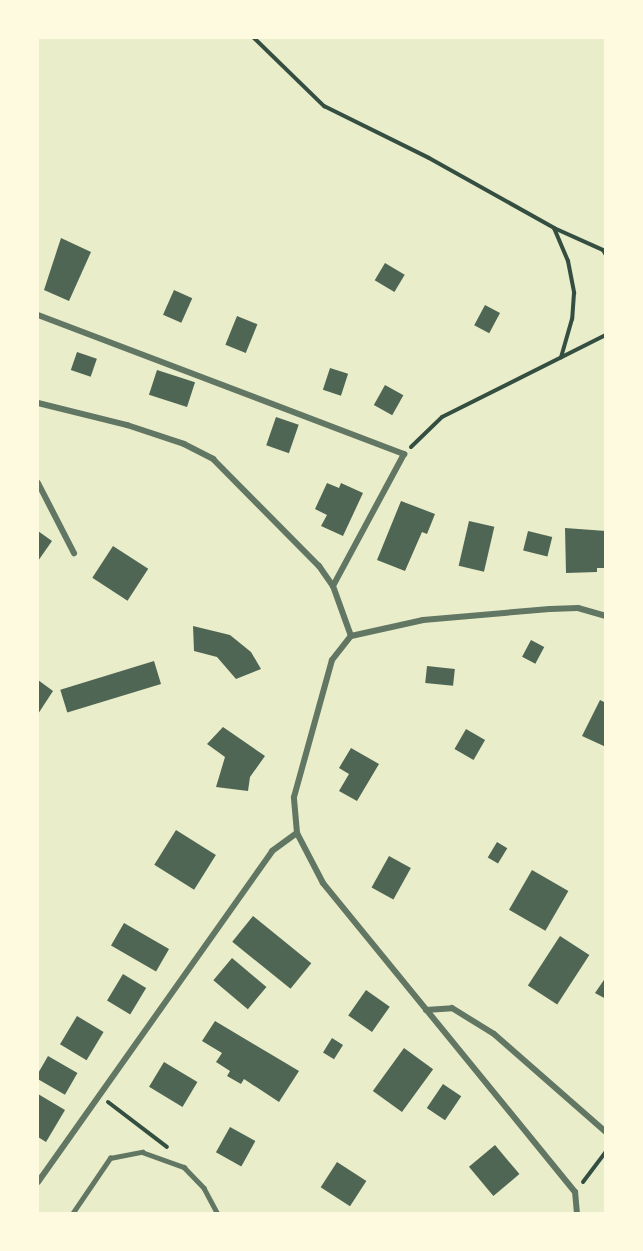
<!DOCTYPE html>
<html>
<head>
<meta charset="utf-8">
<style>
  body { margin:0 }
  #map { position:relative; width:643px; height:1251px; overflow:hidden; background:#e9edc9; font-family:Quicksand,sans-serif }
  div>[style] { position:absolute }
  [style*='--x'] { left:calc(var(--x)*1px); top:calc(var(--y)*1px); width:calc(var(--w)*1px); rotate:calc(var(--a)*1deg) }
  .building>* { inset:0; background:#4f6655; transform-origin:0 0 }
  .path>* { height:4px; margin:-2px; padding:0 2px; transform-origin:2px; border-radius:2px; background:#344e41 }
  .service>* { height:4.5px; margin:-2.25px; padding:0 2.25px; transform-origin:2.25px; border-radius:2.25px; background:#617663 }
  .minor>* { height:6px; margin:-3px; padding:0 3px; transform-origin:3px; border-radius:3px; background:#617663 }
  span { translate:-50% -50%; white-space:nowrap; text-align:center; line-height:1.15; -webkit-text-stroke:4.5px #fefae0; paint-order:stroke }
  .frame { position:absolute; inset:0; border:39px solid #fefae0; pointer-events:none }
</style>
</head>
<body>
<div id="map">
  <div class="building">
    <i style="clip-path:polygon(61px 238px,91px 252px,69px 301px,44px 290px)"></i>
    <i style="left:385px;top:263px;width:23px;height:20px;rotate:31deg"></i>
    <i style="left:174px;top:290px;width:20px;height:27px;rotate:24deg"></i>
    <i style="left:485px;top:305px;width:17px;height:23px;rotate:28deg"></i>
    <i style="left:237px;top:316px;width:22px;height:31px;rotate:22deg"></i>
    <i style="left:77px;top:352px;width:21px;height:19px;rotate:19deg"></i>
    <i style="left:330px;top:368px;width:19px;height:23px;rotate:18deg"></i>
    <i style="left:157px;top:370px;width:40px;height:26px;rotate:18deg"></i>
    <i style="left:385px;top:385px;width:21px;height:23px;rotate:29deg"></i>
    <i style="left:276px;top:417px;width:24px;height:30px;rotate:19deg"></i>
    <i style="clip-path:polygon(327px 483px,339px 488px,341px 483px,363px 493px,343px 536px,321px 526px,327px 515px,315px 509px)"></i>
    <i style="clip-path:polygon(401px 501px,435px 514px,427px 534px,422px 532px,405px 571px,377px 560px)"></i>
    <i style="left:469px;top:521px;width:26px;height:46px;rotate:13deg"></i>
    <i style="clip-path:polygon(565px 528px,606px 531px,606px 568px,597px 568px,597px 572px,566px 573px)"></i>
    <i style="clip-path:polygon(38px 531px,52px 541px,38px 561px)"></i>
    <i style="left:528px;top:531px;width:25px;height:20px;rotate:14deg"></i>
    <i style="left:113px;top:546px;width:42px;height:38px;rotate:33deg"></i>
    <i style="clip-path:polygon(193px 626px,230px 635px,251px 652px,261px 669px,236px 679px,217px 657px,194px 651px)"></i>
    <i style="left:531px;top:640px;width:15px;height:19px;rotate:28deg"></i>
    <i style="left:154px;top:661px;width:24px;height:98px;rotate:73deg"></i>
    <i style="left:427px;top:666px;width:28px;height:17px;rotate:6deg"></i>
    <i style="clip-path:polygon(38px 680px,53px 691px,38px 714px)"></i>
    <i style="clip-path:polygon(600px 700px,606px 703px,606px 747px,582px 736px)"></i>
    <i style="clip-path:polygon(223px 727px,265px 756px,250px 777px,248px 791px,216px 787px,225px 757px,207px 744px)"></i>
    <i style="left:466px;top:729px;width:22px;height:23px;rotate:30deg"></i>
    <i style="clip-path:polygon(351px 748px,379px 764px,357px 801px,339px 791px,349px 774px,339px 768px)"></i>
    <i style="left:176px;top:830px;width:47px;height:41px;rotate:32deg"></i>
    <i style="left:497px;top:842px;width:12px;height:18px;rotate:31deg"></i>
    <i style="left:389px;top:856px;width:25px;height:36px;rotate:29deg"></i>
    <i style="left:532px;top:870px;width:42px;height:46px;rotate:30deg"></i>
    <i style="left:253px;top:916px;width:75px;height:33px;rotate:39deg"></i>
    <i style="left:124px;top:923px;width:52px;height:26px;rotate:30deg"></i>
    <i style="left:560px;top:936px;width:35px;height:59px;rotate:33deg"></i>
    <i style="left:232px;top:958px;width:45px;height:29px;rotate:40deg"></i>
    <i style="left:123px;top:974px;width:27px;height:31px;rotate:31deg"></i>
    <i style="clip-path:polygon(606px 977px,606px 999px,595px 993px)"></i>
    <i style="left:366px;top:990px;width:29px;height:31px;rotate:35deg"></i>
    <i style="left:77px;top:1016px;width:31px;height:33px;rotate:31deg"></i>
    <i style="clip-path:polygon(215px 1021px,299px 1071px,279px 1102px,244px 1079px,241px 1084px,227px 1076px,230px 1071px,216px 1062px,222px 1053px,202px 1041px)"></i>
    <i style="left:332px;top:1038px;width:13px;height:17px;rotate:32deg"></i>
    <i style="left:404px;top:1048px;width:36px;height:53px;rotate:36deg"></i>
    <i style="left:48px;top:1056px;width:34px;height:25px;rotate:30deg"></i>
    <i style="left:164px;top:1062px;width:39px;height:29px;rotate:31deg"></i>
    <i style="left:443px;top:1084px;width:22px;height:29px;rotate:34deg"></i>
    <i style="clip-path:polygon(38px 1094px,65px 1110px,46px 1142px,38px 1137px)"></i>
    <i style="left:230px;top:1127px;width:29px;height:29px;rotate:29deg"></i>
    <i style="left:495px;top:1145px;width:38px;height:34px;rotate:50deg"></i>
    <i style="left:337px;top:1162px;width:35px;height:30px;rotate:33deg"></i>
  </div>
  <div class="path">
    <i style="--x:254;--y:38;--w:98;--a:44.2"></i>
    <i style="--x:324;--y:106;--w:117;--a:26.3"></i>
    <i style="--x:429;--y:158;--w:143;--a:29.2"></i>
    <i style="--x:554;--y:228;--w:36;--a:67"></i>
    <i style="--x:568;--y:261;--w:33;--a:79"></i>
    <i style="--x:574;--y:293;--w:26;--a:94"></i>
    <i style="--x:572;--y:319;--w:40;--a:106"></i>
    <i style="--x:554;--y:228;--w:54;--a:24.2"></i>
    <i style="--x:603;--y:250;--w:6;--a:59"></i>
    <i style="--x:411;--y:447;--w:43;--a:-44.1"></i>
    <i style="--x:442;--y:417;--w:183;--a:-26.6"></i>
    <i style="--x:108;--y:1102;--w:74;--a:37.3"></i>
    <i style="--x:583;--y:1182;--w:39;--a:-53"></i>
  </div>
  <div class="service">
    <i style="--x:72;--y:1214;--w:68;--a:-55.8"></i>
    <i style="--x:110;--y:1158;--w:33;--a:-11"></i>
    <i style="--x:142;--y:1152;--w:45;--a:19.7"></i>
    <i style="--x:184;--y:1167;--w:29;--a:46"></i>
    <i style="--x:204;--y:1188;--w:30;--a:62"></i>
  </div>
  <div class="minor">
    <i style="--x:38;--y:315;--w:392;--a:20.8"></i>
    <i style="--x:404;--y:454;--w:150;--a:118.3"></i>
    <i style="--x:38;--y:403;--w:92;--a:13.9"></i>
    <i style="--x:127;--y:425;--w:60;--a:18.4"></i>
    <i style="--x:184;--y:444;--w:33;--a:27"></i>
    <i style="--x:213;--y:459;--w:151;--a:45.3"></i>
    <i style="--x:319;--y:566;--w:24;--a:55"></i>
    <i style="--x:333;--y:586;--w:53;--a:70.2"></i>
    <i style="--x:38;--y:483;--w:79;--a:62.8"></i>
    <i style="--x:426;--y:1010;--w:26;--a:-4"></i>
    <i style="--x:452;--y:1008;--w:49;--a:31.8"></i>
    <i style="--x:494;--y:1034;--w:149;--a:41.2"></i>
    <i style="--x:38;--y:1182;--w:405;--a:-54.7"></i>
    <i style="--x:272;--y:851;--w:31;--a:-36"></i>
    <i style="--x:577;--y:1214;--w:22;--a:-95"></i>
    <i style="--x:575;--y:1192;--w:399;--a:-129.2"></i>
    <i style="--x:323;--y:883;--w:56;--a:-117.5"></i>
    <i style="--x:297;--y:833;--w:36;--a:-95"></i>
    <i style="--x:294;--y:797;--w:142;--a:-74.5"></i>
    <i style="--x:332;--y:660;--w:31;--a:-52"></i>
    <i style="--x:351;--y:636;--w:74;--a:-12.5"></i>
    <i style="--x:423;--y:620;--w:127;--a:-5"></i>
    <i style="--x:550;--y:609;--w:28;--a:-2"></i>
    <i style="--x:578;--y:608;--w:29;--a:16"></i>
  </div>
  <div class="frame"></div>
</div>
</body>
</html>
